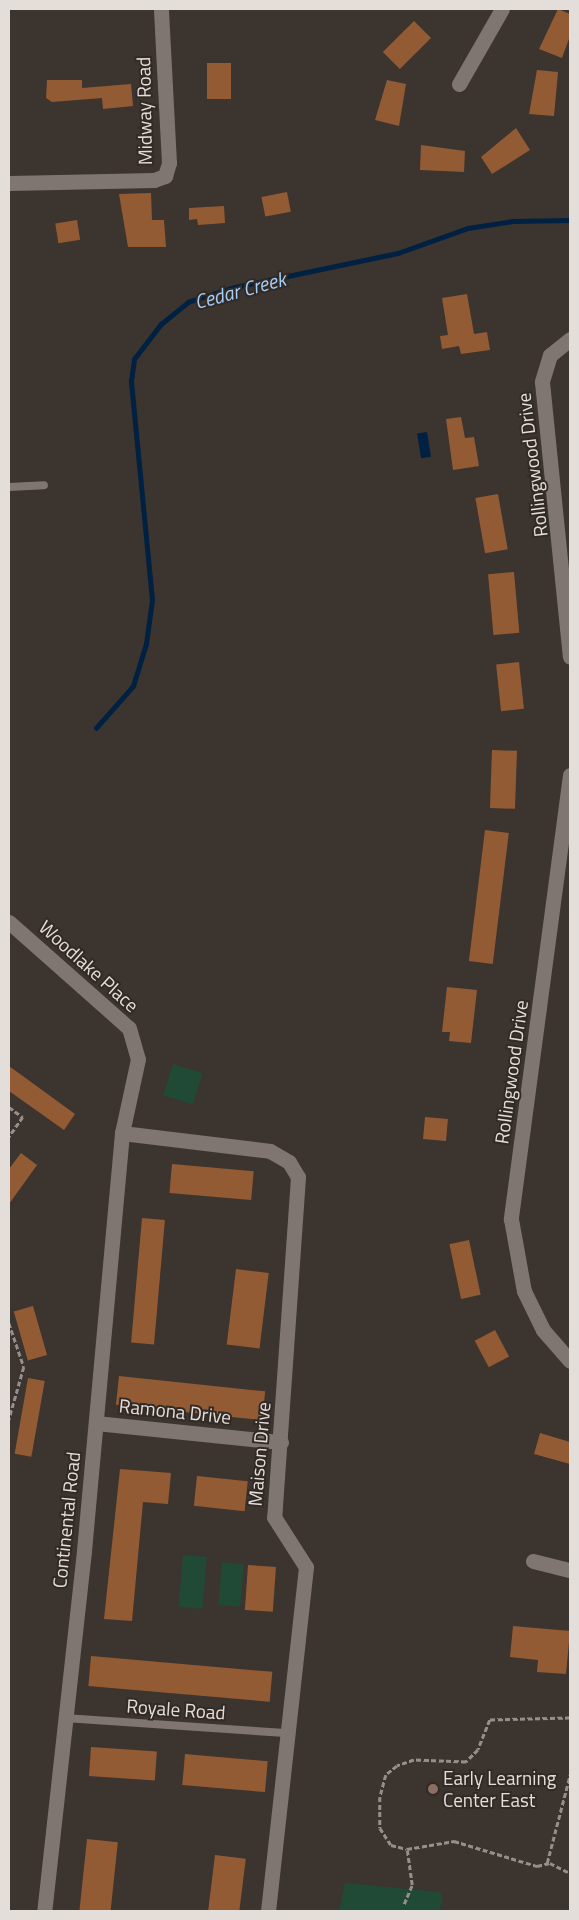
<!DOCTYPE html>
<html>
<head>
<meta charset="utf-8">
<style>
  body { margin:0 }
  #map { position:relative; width:579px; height:1920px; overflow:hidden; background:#3c342f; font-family:"Titillium Web",sans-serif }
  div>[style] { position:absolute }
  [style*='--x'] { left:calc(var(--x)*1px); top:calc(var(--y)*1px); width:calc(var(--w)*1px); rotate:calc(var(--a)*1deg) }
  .green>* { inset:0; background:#214a36; transform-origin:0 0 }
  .water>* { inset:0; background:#002142; transform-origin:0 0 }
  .stream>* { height:4.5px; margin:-2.25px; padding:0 2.25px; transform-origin:2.25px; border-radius:2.25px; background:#002142 }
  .building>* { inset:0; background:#935b34; transform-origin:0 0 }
  .path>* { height:2.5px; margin-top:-1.25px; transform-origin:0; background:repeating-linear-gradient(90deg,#958e8a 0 5px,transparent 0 7.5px) }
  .lane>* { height:8px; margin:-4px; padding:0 4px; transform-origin:4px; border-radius:4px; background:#7f7671 }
  .street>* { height:15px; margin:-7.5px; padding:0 7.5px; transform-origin:7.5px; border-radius:7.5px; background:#7f7671 }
  .dots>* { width:14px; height:14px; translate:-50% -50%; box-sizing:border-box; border:2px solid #322a25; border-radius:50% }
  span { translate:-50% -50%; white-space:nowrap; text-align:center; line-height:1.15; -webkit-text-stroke:4px #322a25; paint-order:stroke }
  .street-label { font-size:19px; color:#e4dedb }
  .poi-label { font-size:19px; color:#e4dedb }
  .left { translate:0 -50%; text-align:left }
  .water-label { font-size:20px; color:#a5cef8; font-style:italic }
  .frame { position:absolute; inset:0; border:10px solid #e4dedb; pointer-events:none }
</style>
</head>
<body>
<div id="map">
  <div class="green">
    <i style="left:173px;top:1064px;width:31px;height:33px;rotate:17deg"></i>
    <i style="left:183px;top:1555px;width:24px;height:52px;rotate:5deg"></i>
    <i style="left:222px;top:1562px;width:22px;height:43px;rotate:5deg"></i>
    <i style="clip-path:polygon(345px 1883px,440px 1892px,443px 1899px,439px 1911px,339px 1911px)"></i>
  </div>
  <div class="water">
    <i style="left:427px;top:432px;width:25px;height:10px;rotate:81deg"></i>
  </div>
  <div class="stream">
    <i style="--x:96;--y:728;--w:56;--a:-48.6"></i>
    <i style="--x:133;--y:686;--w:44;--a:-72.8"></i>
    <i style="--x:146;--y:644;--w:44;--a:-82.2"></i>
    <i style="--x:152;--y:600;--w:220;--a:-95.5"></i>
    <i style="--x:131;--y:381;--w:22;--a:-82"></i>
    <i style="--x:134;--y:359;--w:44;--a:-52.4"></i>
    <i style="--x:161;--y:324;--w:35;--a:-39"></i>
    <i style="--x:188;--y:302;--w:49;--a:-17.7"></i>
    <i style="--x:235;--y:287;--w:167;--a:-11.8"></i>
    <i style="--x:398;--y:253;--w:74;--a:-19.7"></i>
    <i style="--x:468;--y:228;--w:46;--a:-8.8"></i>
    <i style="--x:513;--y:221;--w:57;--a:-1"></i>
  </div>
  <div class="building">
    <i style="clip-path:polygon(558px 9px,570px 14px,570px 36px,562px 58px,539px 49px)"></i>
    <i style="left:414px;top:21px;width:24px;height:44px;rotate:45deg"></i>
    <i style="left:207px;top:63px;width:24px;height:36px"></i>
    <i style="clip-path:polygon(537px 70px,558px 72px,554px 116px,529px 114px)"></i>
    <i style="clip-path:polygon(47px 80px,82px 80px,82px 88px,131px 84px,133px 106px,103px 109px,102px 98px,52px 102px,46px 98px)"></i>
    <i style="clip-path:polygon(387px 80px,406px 84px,399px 126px,375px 120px)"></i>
    <i style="clip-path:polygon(516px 128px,530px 150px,492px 174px,481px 157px)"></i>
    <i style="clip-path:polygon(421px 145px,465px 151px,464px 172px,420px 170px)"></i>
    <i style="left:287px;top:192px;width:20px;height:26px;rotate:79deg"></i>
    <i style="clip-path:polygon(151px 193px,152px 220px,164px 220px,166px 247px,128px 247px,119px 194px)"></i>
    <i style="clip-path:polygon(224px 206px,225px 223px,198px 225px,197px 219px,189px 220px,189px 208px)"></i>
    <i style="left:77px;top:220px;width:20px;height:22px;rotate:81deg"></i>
    <i style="clip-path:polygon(467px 294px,474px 334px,487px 332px,490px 350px,461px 354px,459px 346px,442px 349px,440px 336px,448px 335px,442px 298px)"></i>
    <i style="clip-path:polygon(461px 417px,465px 438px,474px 437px,479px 466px,453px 470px,446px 419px)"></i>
    <i style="left:498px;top:494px;width:56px;height:23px;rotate:80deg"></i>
    <i style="left:514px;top:572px;width:61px;height:26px;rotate:85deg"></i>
    <i style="left:519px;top:662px;width:47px;height:23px;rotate:84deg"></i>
    <i style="left:492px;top:750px;width:25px;height:58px;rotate:2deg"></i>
    <i style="left:485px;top:830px;width:24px;height:132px;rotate:7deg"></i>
    <i style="clip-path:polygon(447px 987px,477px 990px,471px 1043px,449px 1041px,450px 1032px,442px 1032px)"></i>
    <i style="clip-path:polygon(9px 1066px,75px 1114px,64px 1130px,9px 1091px)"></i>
    <i style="left:425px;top:1117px;width:23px;height:22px;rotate:5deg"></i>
    <i style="clip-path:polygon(21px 1153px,37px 1165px,9px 1204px,9px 1169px)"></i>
    <i style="left:172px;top:1164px;width:82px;height:29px;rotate:5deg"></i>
    <i style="left:142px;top:1218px;width:23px;height:125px;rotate:5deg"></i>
    <i style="left:469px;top:1240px;width:56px;height:20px;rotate:78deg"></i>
    <i style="left:236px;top:1269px;width:33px;height:76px;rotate:7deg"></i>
    <i style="left:33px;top:1306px;width:51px;height:20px;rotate:74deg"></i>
    <i style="left:495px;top:1330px;width:30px;height:23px;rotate:62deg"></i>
    <i style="left:119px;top:1376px;width:147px;height:29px;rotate:6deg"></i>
    <i style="left:28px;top:1378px;width:17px;height:77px;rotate:10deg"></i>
    <i style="clip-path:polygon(540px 1433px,570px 1442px,570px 1464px,534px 1454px)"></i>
    <i style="clip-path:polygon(120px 1469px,171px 1473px,168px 1504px,143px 1502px,132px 1621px,104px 1619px)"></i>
    <i style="left:197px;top:1476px;width:51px;height:30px;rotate:6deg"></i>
    <i style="left:248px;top:1565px;width:28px;height:45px;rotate:4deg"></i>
    <i style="clip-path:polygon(513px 1626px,570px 1631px,566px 1674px,537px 1672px,538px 1660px,510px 1657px)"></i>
    <i style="left:91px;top:1656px;width:182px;height:30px;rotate:5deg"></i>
    <i style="left:91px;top:1747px;width:66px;height:29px;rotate:4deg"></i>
    <i style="left:185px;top:1754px;width:83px;height:31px;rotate:5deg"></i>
    <i style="left:87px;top:1839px;width:31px;height:72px;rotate:6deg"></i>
    <i style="left:215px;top:1855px;width:31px;height:56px;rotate:7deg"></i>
  </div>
  <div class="path">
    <i style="--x:9;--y:1107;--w:17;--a:36"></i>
    <i style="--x:23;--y:1117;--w:24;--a:125"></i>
    <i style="--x:9;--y:1323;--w:46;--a:71.2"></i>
    <i style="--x:24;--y:1367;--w:55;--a:105.8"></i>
    <i style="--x:570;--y:1718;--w:80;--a:178.6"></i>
    <i style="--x:490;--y:1720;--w:32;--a:112"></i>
    <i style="--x:478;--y:1750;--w:17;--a:135"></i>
    <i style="--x:466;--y:1762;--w:52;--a:-177.8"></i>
    <i style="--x:414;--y:1760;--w:18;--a:161"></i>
    <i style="--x:397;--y:1766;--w:14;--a:141"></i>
    <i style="--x:386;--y:1775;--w:23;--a:105"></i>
    <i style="--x:380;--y:1797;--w:31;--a:90"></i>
    <i style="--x:380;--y:1828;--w:20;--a:57"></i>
    <i style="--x:391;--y:1845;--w:16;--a:14"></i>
    <i style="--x:407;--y:1849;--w:48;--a:-9.7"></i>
    <i style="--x:454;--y:1841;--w:87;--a:16.8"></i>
    <i style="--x:537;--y:1866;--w:13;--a:-13"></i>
    <i style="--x:550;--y:1863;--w:22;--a:27"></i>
    <i style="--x:547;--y:1863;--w:91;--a:-75.4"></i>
    <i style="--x:404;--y:1904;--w:21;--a:-67"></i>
    <i style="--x:412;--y:1885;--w:36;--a:-98"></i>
  </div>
  <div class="lane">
    <i style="--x:9;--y:487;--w:35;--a:-3"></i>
    <i style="--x:65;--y:1718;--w:221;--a:3.9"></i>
  </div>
  <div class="street">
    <i style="--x:459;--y:84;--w:86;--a:-60.2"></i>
    <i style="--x:9;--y:183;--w:145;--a:-1.2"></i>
    <i style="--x:154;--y:180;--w:12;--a:-20"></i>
    <i style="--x:165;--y:176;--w:14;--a:-73"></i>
    <i style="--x:169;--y:163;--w:154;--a:-93"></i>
    <i style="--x:570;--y:339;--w:26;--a:141"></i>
    <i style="--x:550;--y:355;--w:28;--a:107"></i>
    <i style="--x:542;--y:382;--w:276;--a:84.2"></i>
    <i style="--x:570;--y:775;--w:448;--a:97.6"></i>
    <i style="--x:511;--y:1219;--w:73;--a:79.8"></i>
    <i style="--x:524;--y:1291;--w:43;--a:64"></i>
    <i style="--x:543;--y:1330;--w:41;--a:48.9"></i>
    <i style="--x:9;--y:922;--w:160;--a:41.5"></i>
    <i style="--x:129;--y:1028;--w:32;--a:74"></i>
    <i style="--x:138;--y:1059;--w:76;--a:102.2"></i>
    <i style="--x:122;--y:1133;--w:420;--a:95.2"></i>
    <i style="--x:84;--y:1551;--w:362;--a:96.3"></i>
    <i style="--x:122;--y:1133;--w:149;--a:6.9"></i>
    <i style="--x:270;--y:1151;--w:22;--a:30"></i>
    <i style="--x:289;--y:1162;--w:17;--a:59"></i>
    <i style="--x:298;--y:1177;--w:341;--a:94"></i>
    <i style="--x:274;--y:1517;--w:59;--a:57.4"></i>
    <i style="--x:306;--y:1567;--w:346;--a:96.3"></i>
    <i style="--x:96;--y:1423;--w:186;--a:5.9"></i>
    <i style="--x:533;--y:1561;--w:38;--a:14"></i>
  </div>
  <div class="dots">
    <i style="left:433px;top:1789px;background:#8d6e63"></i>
  </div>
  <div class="street-label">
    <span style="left:144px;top:111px;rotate:-91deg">Midway Road</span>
    <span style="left:532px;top:465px;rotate:-97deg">Rollingwood Drive</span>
    <span style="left:89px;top:966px;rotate:42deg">Woodlake Place</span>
    <span style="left:511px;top:1072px;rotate:-82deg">Rollingwood Drive</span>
    <span style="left:175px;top:1411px;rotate:6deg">Ramona Drive</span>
    <span style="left:259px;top:1454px;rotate:-85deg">Maison Drive</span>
    <span style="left:66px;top:1520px;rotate:-84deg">Continental Road</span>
    <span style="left:176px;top:1709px;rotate:4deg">Royale Road</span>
  </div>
  <div class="poi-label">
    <span class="left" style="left:443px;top:1789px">Early Learning<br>Center East</span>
  </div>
  <div class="water-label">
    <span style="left:240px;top:290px;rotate:-15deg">Cedar Creek</span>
  </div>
  <div class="frame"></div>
</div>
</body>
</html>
